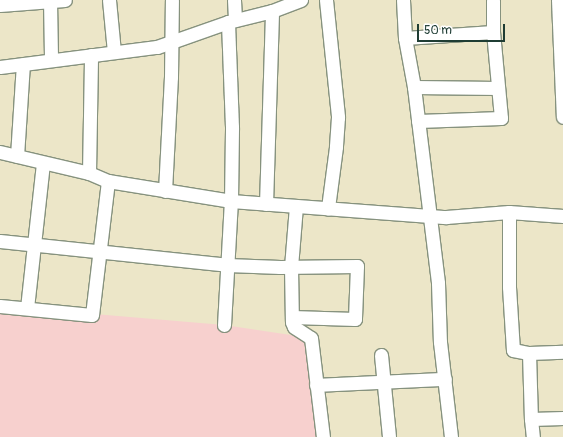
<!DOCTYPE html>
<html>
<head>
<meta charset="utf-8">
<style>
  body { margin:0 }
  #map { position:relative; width:563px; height:437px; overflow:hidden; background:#ece6c8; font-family:Pangolin,sans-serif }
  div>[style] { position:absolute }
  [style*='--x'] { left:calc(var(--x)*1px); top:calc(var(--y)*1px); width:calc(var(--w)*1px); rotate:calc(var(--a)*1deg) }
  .built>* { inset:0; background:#f7d0ce }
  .roads { filter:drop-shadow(1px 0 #86927e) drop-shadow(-1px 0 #86927e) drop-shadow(0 1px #86927e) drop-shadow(0 -1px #86927e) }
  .street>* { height:13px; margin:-6.5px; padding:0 6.5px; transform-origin:6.5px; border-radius:6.5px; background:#fff }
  span { translate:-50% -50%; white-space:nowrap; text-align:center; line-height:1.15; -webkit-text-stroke:3px #fff; paint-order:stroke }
  .scale { position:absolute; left:417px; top:24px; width:88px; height:18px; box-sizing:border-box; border:2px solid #1f3d34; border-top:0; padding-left:5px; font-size:12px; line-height:14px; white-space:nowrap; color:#1f3d34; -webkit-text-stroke:3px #fff; paint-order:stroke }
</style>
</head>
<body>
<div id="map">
  <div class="built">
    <i style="clip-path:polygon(0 306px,224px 325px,311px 338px,319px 437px,0 437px)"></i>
  </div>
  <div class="roads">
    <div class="street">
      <i style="--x:50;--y:0;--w:60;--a:89"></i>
      <i style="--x:109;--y:0;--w:52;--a:84.5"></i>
      <i style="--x:234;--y:0;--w:20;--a:87"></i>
      <i style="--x:326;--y:0;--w:118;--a:84.1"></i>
      <i style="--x:338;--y:117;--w:30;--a:94"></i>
      <i style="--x:336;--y:147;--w:62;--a:97.5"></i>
      <i style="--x:403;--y:0;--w:38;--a:87"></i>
      <i style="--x:405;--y:38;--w:50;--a:79.6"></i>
      <i style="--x:414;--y:87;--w:197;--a:83"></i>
      <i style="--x:438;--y:283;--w:59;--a:88.1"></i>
      <i style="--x:440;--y:342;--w:96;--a:83.4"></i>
      <i style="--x:558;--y:0;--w:117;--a:87.6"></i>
      <i style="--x:0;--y:5;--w:65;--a:-4.4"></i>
      <i style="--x:405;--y:38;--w:88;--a:-3.9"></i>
      <i style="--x:0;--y:67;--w:158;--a:-7.3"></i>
      <i style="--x:157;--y:47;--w:75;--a:-19.4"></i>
      <i style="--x:228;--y:22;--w:45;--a:-14"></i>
      <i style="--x:272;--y:11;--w:31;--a:-21"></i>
      <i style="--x:414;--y:87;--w:84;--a:0.7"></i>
      <i style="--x:418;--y:121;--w:83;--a:-2.1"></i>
      <i style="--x:501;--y:118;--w:86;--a:-95.3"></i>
      <i style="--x:493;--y:32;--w:32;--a:-90"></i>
      <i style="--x:0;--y:152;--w:91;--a:13.3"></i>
      <i style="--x:89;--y:173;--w:21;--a:23"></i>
      <i style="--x:108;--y:181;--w:125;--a:9.2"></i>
      <i style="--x:231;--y:201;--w:216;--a:4.3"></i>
      <i style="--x:446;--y:217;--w:63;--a:-4.5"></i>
      <i style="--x:509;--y:212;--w:54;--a:4.2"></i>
      <i style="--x:17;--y:156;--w:92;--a:-86.3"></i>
      <i style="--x:89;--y:173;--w:118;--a:-89"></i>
      <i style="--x:165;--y:191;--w:114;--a:-87"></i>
      <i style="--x:171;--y:77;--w:77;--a:-89.3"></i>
      <i style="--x:266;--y:204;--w:193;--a:-88.2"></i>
      <i style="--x:296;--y:206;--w:61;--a:94.7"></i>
      <i style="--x:291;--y:267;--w:55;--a:89"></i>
      <i style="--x:292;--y:322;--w:5;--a:68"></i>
      <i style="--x:294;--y:327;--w:20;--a:33"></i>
      <i style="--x:311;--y:338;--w:100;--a:83.1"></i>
      <i style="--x:509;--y:212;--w:75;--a:90"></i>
      <i style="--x:509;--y:287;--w:63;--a:86.4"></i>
      <i style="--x:513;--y:350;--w:16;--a:11"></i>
      <i style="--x:529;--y:353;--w:66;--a:88.3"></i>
      <i style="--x:531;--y:419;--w:18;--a:84"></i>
      <i style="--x:0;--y:241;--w:228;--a:6"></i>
      <i style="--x:227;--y:265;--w:53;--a:2.2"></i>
      <i style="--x:280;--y:267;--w:77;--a:-0.7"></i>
      <i style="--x:357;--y:266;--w:53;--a:92.2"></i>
      <i style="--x:355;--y:319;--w:63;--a:-178.2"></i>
      <i style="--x:0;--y:306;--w:92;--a:5.6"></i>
      <i style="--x:92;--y:315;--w:135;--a:-83.2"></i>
      <i style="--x:27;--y:308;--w:146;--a:-83.7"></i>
      <i style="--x:224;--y:325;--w:124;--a:-86.8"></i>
      <i style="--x:231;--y:201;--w:74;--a:-89.2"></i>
      <i style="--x:232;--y:127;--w:105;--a:-92.2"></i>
      <i style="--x:529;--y:353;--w:34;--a:-2"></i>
      <i style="--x:381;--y:355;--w:82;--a:84.4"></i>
      <i style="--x:316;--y:385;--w:129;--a:-2.7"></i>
      <i style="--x:531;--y:419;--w:32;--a:-2"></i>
    </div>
  </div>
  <div class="scale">50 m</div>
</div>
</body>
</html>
